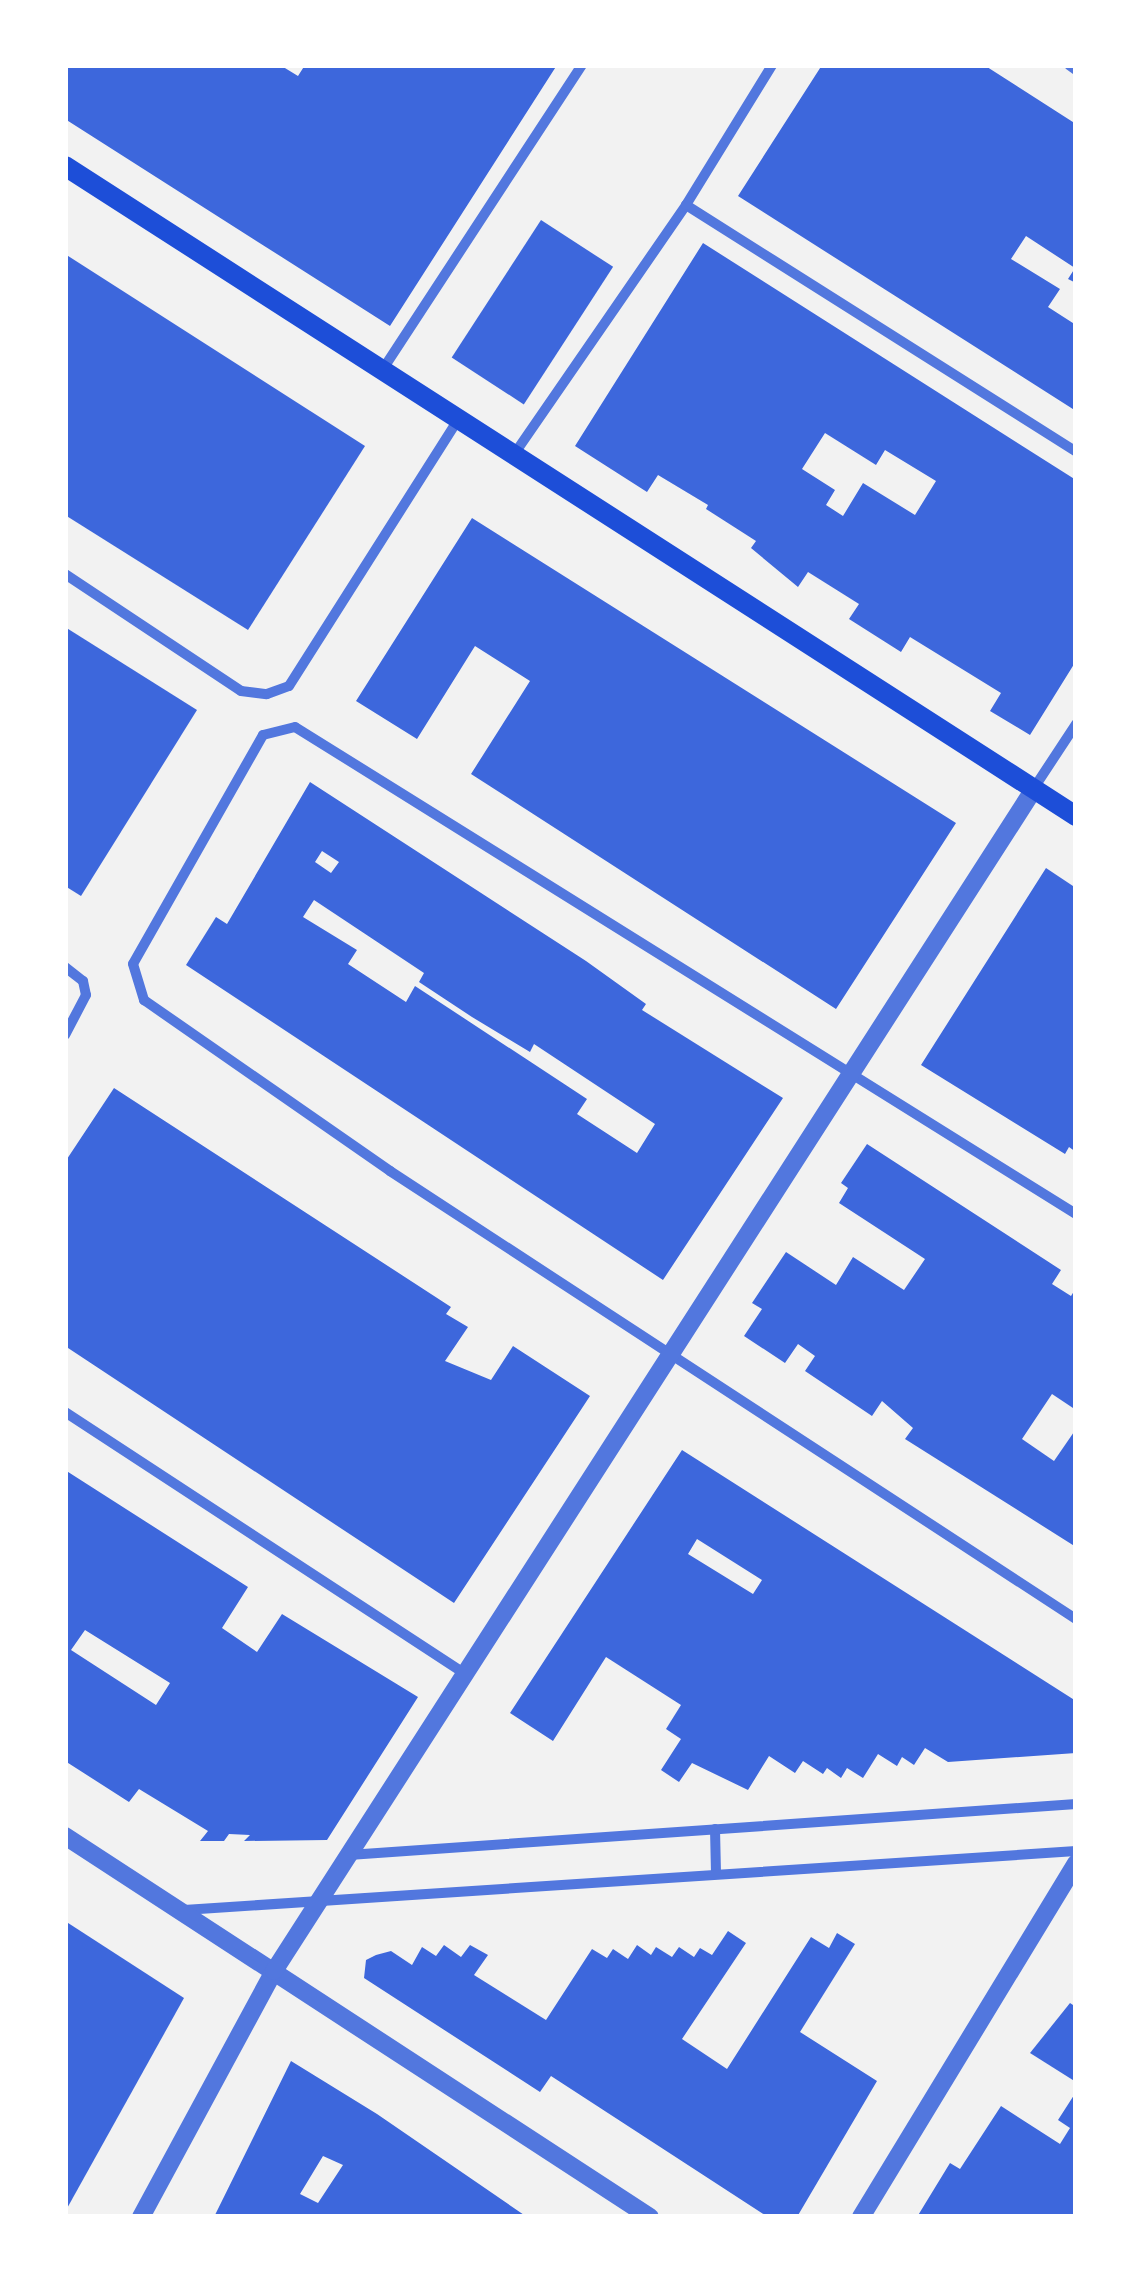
<!DOCTYPE html>
<html>
<head>
<meta charset="utf-8">
<style>
  body { margin:0 }
  #map { position:relative; width:1141px; height:2282px; overflow:hidden; background:#f2f2f2; font-family:"Open Sans",sans-serif }
  div>[style] { position:absolute }
  [style*='--x'] { left:calc(var(--x)*1px); top:calc(var(--y)*1px); width:calc(var(--w)*1px); rotate:calc(var(--a)*1deg) }
  .building>* { inset:0; background:#3d67dc; transform-origin:0 0 }
  .minor>* { height:10px; margin:-5px; padding:0 5px; transform-origin:5px; border-radius:5px; background:#5277de }
  .tertiary>* { height:18px; margin:-9px; padding:0 9px; transform-origin:9px; border-radius:9px; background:#5277de }
  .secondary>* { height:20px; margin:-10px; padding:0 10px; transform-origin:10px; border-radius:10px; background:#1d4ed8 }
  span { translate:-50% -50%; white-space:nowrap; text-align:center; line-height:1.15; -webkit-text-stroke:10px #fff; paint-order:stroke }
  .frame { position:absolute; inset:0; border:68px solid #fff; pointer-events:none }
</style>
</head>
<body>
<div id="map">
  <div class="building">
    <i style="clip-path:polygon(65px 65px,280px 65px,298px 76px,305px 65px,557px 65px,390px 326px,65px 119px)"></i>
    <i style="clip-path:polygon(822px 65px,984px 65px,1076px 124px,1076px 283px,1068px 279px,1075px 268px,1026px 236px,1011px 259px,1060px 289px,1048px 307px,1076px 325px,1076px 411px,738px 196px)"></i>
    <i style="left:541px;top:220px;width:86px;height:164px;rotate:33deg"></i>
    <i style="clip-path:polygon(evenodd,703px 243px,1076px 480px,1076px 661px,1030px 735px,990px 711px,1001px 693px,910px 637px,901px 652px,849px 619px,859px 604px,808px 572px,798px 587px,751px 548px,756px 541px,706px 509px,708px 505px,658px 475px,647px 492px,575px 446px,703px 243px,825px 433px,876px 465px,885px 450px,936px 481px,915px 515px,863px 483px,843px 516px,826px 505px,835px 490px,802px 469px,825px 433px)"></i>
    <i style="clip-path:polygon(65px 254px,365px 446px,248px 630px,65px 515px)"></i>
    <i style="clip-path:polygon(472px 518px,956px 823px,836px 1009px,471px 774px,530px 681px,475px 646px,417px 739px,356px 701px)"></i>
    <i style="clip-path:polygon(65px 627px,197px 710px,81px 896px,65px 886px)"></i>
    <i style="clip-path:polygon(evenodd,310px 782px,586px 961px,646px 1004px,642px 1010px,783px 1098px,663px 1280px,186px 965px,216px 917px,227px 924px,310px 782px,322px 851px,339px 862px,331px 873px,315px 862px,322px 851px,310px 782px,314px 900px,424px 973px,419px 982px,472px 1017px,530px 1052px,534px 1044px,655px 1124px,637px 1153px,577px 1114px,587px 1099px,415px 986px,406px 1002px,348px 964px,357px 950px,303px 917px,314px 900px)"></i>
    <i style="clip-path:polygon(1046px 868px,1076px 888px,1076px 1152px,1069px 1147px,1065px 1154px,921px 1065px)"></i>
    <i style="clip-path:polygon(114px 1088px,451px 1307px,446px 1314px,468px 1327px,445px 1361px,491px 1380px,513px 1346px,590px 1396px,454px 1603px,65px 1346px,65px 1162px)"></i>
    <i style="clip-path:polygon(867px 1144px,1061px 1270px,1052px 1284px,1071px 1296px,1076px 1288px,1076px 1410px,1052px 1394px,1022px 1439px,1054px 1461px,1076px 1429px,1076px 1547px,905px 1439px,913px 1428px,882px 1401px,872px 1416px,805px 1371px,815px 1356px,798px 1344px,785px 1363px,744px 1336px,762px 1309px,752px 1303px,786px 1252px,836px 1285px,853px 1257px,904px 1290px,925px 1259px,839px 1203px,848px 1188px,841px 1183px)"></i>
    <i style="clip-path:polygon(evenodd,682px 1450px,1076px 1701px,1076px 1753px,948px 1762px,925px 1748px,914px 1765px,902px 1757px,897px 1766px,878px 1754px,863px 1778px,847px 1768px,841px 1778px,827px 1768px,823px 1774px,803px 1761px,795px 1773px,769px 1756px,748px 1790px,692px 1763px,679px 1782px,661px 1770px,681px 1739px,666px 1729px,681px 1705px,606px 1657px,553px 1741px,510px 1713px,682px 1450px,697px 1539px,762px 1580px,753px 1594px,688px 1554px,697px 1539px)"></i>
    <i style="clip-path:polygon(evenodd,65px 1470px,248px 1587px,222px 1628px,257px 1652px,282px 1614px,418px 1697px,327px 1840px,244px 1841px,250px 1835px,229px 1834px,224px 1841px,200px 1841px,208px 1831px,139px 1789px,129px 1802px,65px 1761px,65px 1470px,85px 1630px,170px 1683px,156px 1705px,71px 1650px,85px 1630px)"></i>
    <i style="clip-path:polygon(65px 1921px,184px 1998px,65px 2212px)"></i>
    <i style="clip-path:polygon(728px 1931px,746px 1943px,682px 2039px,727px 2069px,811px 1937px,829px 1948px,837px 1933px,855px 1944px,800px 2032px,877px 2081px,797px 2217px,768px 2217px,551px 2076px,540px 2092px,364px 1978px,366px 1960px,376px 1955px,391px 1951px,412px 1965px,422px 1947px,436px 1956px,444px 1945px,461px 1957px,470px 1945px,488px 1955px,474px 1975px,546px 2020px,592px 1949px,607px 1958px,613px 1949px,628px 1959px,637px 1945px,651px 1955px,656px 1947px,672px 1957px,679px 1947px,694px 1957px,700px 1948px,712px 1955px)"></i>
    <i style="clip-path:polygon(1070px 2003px,1076px 2007px,1076px 2082px,1030px 2053px)"></i>
    <i style="clip-path:polygon(evenodd,291px 2061px,377px 2114px,527px 2217px,214px 2217px,291px 2061px,323px 2156px,343px 2165px,318px 2203px,300px 2194px,323px 2156px)"></i>
    <i style="clip-path:polygon(1076px 2092px,1076px 2217px,917px 2217px,950px 2163px,960px 2169px,1001px 2106px,1060px 2144px,1070px 2128px,1058px 2120px)"></i>
  </div>
  <div class="minor">
    <i style="--x:1069;--y:65;--w:9;--a:36"></i>
    <i style="--x:686;--y:205;--w:462;--a:32.3"></i>
    <i style="--x:383;--y:369;--w:363;--a:-56.8"></i>
    <i style="--x:515;--y:453;--w:301;--a:-55.4"></i>
    <i style="--x:686;--y:205;--w:164;--a:-58.4"></i>
    <i style="--x:65;--y:574;--w:211;--a:33.6"></i>
    <i style="--x:241;--y:691;--w:26;--a:7"></i>
    <i style="--x:267;--y:694;--w:23;--a:-20"></i>
    <i style="--x:289;--y:686;--w:317;--a:-57.6"></i>
    <i style="--x:1034;--y:788;--w:77;--a:-56.7"></i>
    <i style="--x:65;--y:967;--w:23;--a:38"></i>
    <i style="--x:83;--y:981;--w:14;--a:78"></i>
    <i style="--x:86;--y:995;--w:45;--a:117.7"></i>
    <i style="--x:1076;--y:1214;--w:920;--a:-148.05"></i>
    <i style="--x:295;--y:727;--w:33;--a:166"></i>
    <i style="--x:263;--y:735;--w:263;--a:119.6"></i>
    <i style="--x:133;--y:964;--w:38;--a:73"></i>
    <i style="--x:144;--y:1000;--w:300;--a:34.8"></i>
    <i style="--x:390;--y:1171;--w:819;--a:33.15"></i>
    <i style="--x:65;--y:1412;--w:478;--a:33.2"></i>
    <i style="--x:715;--y:1829;--w:45;--a:88.7"></i>
    <i style="--x:349;--y:1855;--w:729;--a:-4.01"></i>
    <i style="--x:184;--y:1910;--w:894;--a:-3.78"></i>
  </div>
  <div class="tertiary">
    <i style="--x:65;--y:1836;--w:698;--a:33.08"></i>
    <i style="--x:141;--y:2217;--w:280;--a:-61.6"></i>
    <i style="--x:274;--y:1971;--w:1405;--a:-57.26"></i>
    <i style="--x:861;--y:2217;--w:414;--a:-58.7"></i>
  </div>
  <div class="secondary">
    <i style="--x:65;--y:166;--w:1202;--a:32.74"></i>
  </div>
  <div class="frame"></div>
</div>
</body>
</html>
